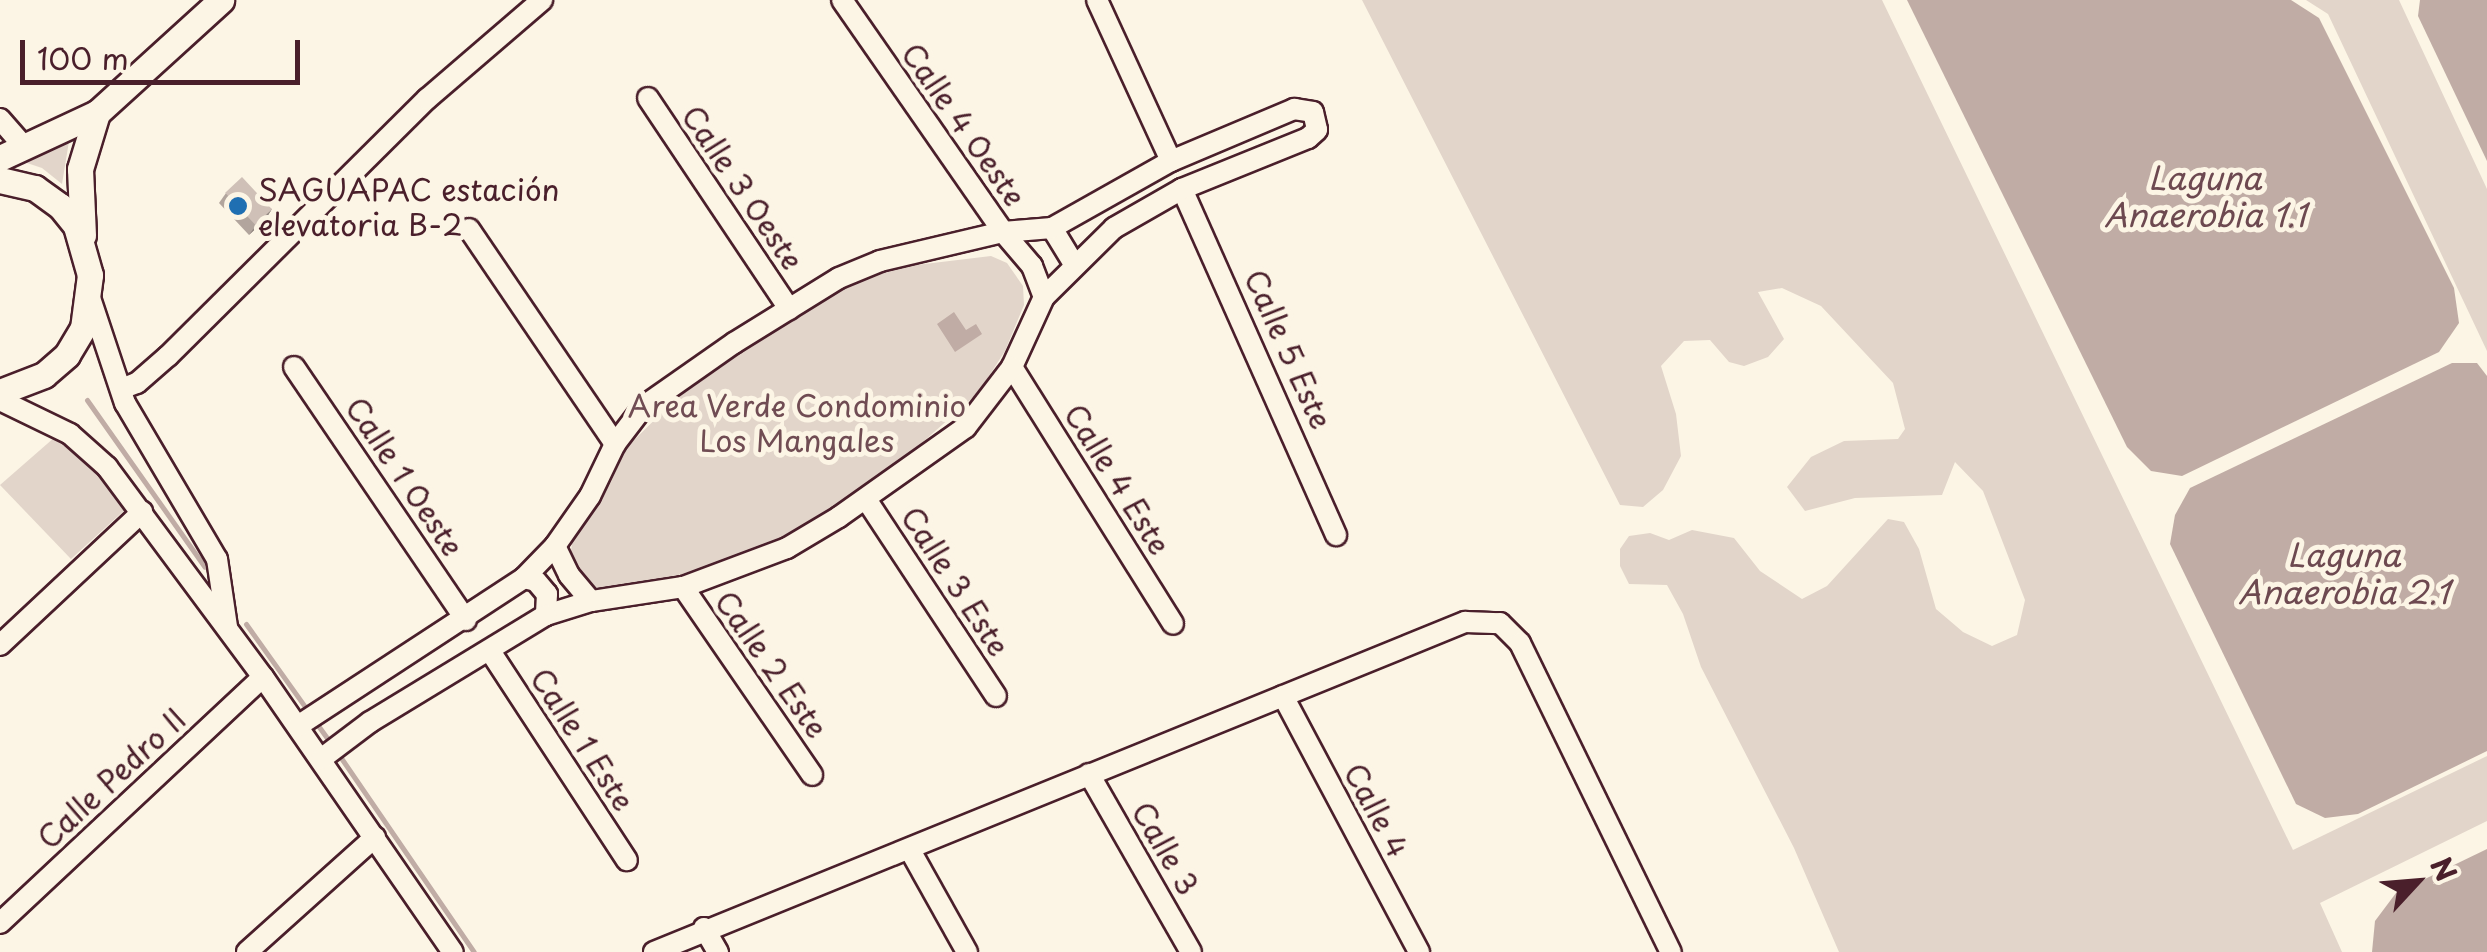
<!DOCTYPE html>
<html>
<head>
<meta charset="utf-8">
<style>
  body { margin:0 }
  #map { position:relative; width:2487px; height:952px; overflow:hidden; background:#fcf5e5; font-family:"Playpen Sans",sans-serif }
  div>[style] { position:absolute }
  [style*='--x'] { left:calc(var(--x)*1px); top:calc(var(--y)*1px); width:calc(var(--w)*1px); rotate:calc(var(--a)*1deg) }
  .green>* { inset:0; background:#e2d5ca }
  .water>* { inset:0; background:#c0aca5 }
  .stream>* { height:5px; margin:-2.5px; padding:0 2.5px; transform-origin:2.5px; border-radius:2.5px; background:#c0aca5 }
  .roads { filter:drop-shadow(2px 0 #4a1f2b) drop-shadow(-2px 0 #4a1f2b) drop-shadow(0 2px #4a1f2b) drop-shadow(0 -2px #4a1f2b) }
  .minor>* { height:20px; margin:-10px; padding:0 10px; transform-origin:10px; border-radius:10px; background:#fcf5e5 }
  .major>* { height:25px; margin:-12.5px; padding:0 12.5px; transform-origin:12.5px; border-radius:12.5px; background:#fcf5e5 }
  .wall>* { inset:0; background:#b2a59d }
  .shaded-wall>* { inset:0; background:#918680 }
  .building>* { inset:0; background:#cfc0b7; transform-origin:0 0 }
  .dots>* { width:28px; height:28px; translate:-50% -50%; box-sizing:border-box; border:5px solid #fcf5e5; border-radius:50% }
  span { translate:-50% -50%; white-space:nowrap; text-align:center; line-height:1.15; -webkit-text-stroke:10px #fcf5e5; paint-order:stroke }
  .street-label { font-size:30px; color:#4a1f2b }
  .poi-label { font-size:30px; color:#4a1f2b }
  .left { translate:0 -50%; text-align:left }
  .park-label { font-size:30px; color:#704c53 }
  .water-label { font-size:32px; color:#6d4950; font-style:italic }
  .north { position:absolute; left:2367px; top:832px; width:100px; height:100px; -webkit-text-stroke:8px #fcf5e5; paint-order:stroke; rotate:64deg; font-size:28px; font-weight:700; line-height:40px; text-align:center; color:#4a1f2b }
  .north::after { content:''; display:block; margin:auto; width:35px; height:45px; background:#4a1f2b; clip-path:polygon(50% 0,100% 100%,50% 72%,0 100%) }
  .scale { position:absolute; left:20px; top:40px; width:280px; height:45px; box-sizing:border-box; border:5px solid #4a1f2b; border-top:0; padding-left:12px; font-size:30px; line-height:35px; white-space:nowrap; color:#4a1f2b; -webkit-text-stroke:8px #fcf5e5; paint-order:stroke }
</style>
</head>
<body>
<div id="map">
  <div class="green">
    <i style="clip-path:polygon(1362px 0,1882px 0,2293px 850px,2487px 756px,2487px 821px,2320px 903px,2342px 952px,1839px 952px,1794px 848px,1701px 667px,1683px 614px,1667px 585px,1629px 584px,1620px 566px,1620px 549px,1629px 536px,1650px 533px,1669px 540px,1692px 530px,1734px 538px,1760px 571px,1802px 599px,1827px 586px,1888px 519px,1904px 522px,1919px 549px,1936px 609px,1963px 632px,1992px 646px,2017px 635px,2025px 600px,1983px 491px,1955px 462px,1942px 495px,1855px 498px,1805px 511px,1787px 487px,1811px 457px,1844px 441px,1898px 439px,1905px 429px,1893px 383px,1821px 306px,1782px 288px,1758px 292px,1784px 339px,1768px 357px,1744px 366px,1729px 362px,1710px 340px,1684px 341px,1661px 366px,1676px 414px,1681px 456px,1663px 490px,1643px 507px,1620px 505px)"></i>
    <i style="clip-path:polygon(2306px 0,2399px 0,2487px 189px,2487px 351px,2328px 14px)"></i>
    <i style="clip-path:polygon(70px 135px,62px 184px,42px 168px,21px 161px)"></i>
    <i style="clip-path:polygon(991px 256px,1007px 263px,1023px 286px,1024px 305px,1005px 351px,978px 393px,897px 465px,836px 507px,770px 543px,722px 561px,682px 574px,610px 588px,597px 588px,581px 573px,571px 551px,573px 536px,611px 482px,626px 448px,693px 382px,838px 287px,883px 269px)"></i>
    <i style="clip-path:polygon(55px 437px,73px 448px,128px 507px,71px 559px,0 485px)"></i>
  </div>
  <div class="water">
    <i style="clip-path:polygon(1907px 0,2291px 0,2319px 18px,2454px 288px,2459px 323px,2439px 352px,2182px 476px,2151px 471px,2127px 447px)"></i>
    <i style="clip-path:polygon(2420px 0,2487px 0,2487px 161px,2418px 16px)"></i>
    <i style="clip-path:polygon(954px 312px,966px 330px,976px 324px,982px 334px,955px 352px,937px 324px)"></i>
    <i style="clip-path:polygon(2452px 363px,2477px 363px,2487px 376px,2487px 751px,2358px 814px,2325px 818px,2296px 804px,2170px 544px,2175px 515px,2190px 488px)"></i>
    <i style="clip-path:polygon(2487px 849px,2487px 952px,2372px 952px,2375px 921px,2396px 893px)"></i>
  </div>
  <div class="stream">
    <i style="--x:87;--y:400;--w:204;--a:54.8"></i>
    <i style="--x:246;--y:624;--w:107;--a:54.5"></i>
    <i style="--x:314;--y:720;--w:29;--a:54"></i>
    <i style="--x:337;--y:752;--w:242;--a:55.6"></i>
  </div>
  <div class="roads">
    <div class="minor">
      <i style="--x:842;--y:0;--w:282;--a:55.2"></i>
      <i style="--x:1003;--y:232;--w:45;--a:49.5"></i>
      <i style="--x:1032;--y:266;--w:33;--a:69"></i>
      <i style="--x:1097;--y:0;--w:177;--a:65.3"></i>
      <i style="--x:648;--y:98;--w:254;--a:56.2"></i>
      <i style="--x:0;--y:119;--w:33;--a:49"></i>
      <i style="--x:1182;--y:189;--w:379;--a:66"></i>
      <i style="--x:1052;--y:228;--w:42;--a:58.6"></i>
      <i style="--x:469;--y:229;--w:260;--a:55.8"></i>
      <i style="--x:90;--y:298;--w:111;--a:71.6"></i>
      <i style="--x:125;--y:403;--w:181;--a:59.5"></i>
      <i style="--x:217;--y:559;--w:69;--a:81.6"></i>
      <i style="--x:294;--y:367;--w:306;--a:55.8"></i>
      <i style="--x:1012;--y:367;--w:303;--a:57.9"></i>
      <i style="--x:121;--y:389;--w:17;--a:-21"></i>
      <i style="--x:137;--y:383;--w:41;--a:-41.1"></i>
      <i style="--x:168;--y:356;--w:365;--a:-44.8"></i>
      <i style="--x:427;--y:99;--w:152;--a:-40.7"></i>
      <i style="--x:0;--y:400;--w:78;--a:25.9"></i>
      <i style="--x:70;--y:434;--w:50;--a:41.7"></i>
      <i style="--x:107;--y:467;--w:262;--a:53.4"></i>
      <i style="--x:263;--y:677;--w:334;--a:55.4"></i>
      <i style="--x:866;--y:499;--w:236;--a:56.6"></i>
      <i style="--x:555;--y:546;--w:32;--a:64"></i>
      <i style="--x:569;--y:575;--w:34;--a:50"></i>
      <i style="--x:524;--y:578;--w:12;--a:14"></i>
      <i style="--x:536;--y:581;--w:17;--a:50"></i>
      <i style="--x:547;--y:594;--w:21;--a:93"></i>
      <i style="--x:683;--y:587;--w:228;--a:55.5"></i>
      <i style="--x:0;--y:645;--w:195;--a:-43.1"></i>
      <i style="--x:490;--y:651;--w:250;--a:56.8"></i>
      <i style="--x:1283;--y:696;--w:290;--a:62"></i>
      <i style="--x:298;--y:726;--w:270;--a:-33.2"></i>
      <i style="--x:524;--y:578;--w:45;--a:-45.9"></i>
      <i style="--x:555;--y:546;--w:61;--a:-55"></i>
      <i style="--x:590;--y:496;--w:58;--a:-64.3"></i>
      <i style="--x:615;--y:444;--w:48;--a:-52.7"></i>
      <i style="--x:644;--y:406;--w:110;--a:-35"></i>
      <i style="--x:734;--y:343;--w:123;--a:-31.8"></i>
      <i style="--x:839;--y:278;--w:44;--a:-22.5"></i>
      <i style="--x:880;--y:261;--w:126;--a:-13.3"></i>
      <i style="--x:1003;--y:232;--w:49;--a:-4.7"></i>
      <i style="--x:1052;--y:228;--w:137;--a:-29.4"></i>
      <i style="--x:1171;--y:161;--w:134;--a:-22.9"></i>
      <i style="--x:1294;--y:109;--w:19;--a:9"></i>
      <i style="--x:1313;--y:112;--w:18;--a:77"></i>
      <i style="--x:1317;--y:130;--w:12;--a:138"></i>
      <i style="--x:1308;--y:138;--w:136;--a:158"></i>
      <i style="--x:1182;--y:189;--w:78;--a:150.2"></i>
      <i style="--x:1114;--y:228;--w:98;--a:135.4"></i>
      <i style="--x:1044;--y:297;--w:77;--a:114.6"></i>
      <i style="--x:1012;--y:367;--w:76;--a:127.5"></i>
      <i style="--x:966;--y:427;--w:156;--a:144.7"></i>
      <i style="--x:839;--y:517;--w:61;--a:149.2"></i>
      <i style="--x:787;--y:548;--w:111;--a:159.4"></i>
      <i style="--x:683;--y:587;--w:93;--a:171.3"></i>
      <i style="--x:591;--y:601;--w:47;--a:162.7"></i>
      <i style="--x:546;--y:615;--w:206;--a:148.7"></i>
      <i style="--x:370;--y:722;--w:61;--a:142.9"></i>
      <i style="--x:1089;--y:774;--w:205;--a:60.2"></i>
      <i style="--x:910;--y:850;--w:117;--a:60.8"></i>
      <i style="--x:0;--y:923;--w:360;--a:-43.1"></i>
      <i style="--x:704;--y:928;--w:28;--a:60"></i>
      <i style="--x:247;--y:952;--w:172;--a:-41.9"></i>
      <i style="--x:654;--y:952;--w:876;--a:-22.14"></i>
      <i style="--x:1465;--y:622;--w:35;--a:2"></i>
      <i style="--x:1500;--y:623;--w:28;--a:45"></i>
      <i style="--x:1520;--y:643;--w:344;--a:64"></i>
    </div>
    <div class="major">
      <i style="--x:0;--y:158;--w:107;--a:-24.9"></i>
      <i style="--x:97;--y:113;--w:168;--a:-42.3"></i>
      <i style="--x:0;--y:180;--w:36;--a:13"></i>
      <i style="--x:35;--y:188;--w:31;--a:36"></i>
      <i style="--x:60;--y:206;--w:26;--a:51"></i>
      <i style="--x:76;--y:226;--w:51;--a:74.1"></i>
      <i style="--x:90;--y:275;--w:53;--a:97.5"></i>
      <i style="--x:83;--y:328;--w:31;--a:121"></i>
      <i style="--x:67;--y:355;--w:30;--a:139"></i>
      <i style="--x:44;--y:375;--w:47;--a:158.9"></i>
      <i style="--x:83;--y:235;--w:66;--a:-92.6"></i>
      <i style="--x:80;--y:169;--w:59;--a:-73.1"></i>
    </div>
  </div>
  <div class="wall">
    <i style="clip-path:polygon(226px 193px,272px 209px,265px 220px,249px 235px,219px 203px)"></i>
  </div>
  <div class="shaded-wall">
    <i style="clip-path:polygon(272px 209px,265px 220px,249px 235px,256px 225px)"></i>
  </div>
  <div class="building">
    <i style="left:242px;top:177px;width:44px;height:23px;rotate:47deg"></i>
  </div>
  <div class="dots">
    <i style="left:238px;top:206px;background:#1f6fb2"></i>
  </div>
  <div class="street-label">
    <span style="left:964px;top:124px;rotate:55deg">Calle 4 Oeste</span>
    <span style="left:743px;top:187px;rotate:56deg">Calle 3 Oeste</span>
    <span style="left:1289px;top:349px;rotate:66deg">Calle 5 Este</span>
    <span style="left:405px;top:476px;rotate:56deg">Calle 1 Oeste</span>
    <span style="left:1118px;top:479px;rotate:58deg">Calle 4 Este</span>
    <span style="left:956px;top:581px;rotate:57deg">Calle 3 Este</span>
    <span style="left:772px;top:664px;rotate:55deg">Calle 2 Este</span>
    <span style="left:583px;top:739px;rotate:57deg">Calle 1 Este</span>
    <span style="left:111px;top:778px;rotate:-43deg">Calle Pedro II</span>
    <span style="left:1377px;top:810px;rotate:62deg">Calle 4</span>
    <span style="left:1166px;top:848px;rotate:60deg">Calle 3</span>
  </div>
  <div class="poi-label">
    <span class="left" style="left:258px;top:206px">SAGUAPAC estación<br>elevatoria B-2</span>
  </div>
  <div class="park-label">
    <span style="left:797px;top:422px">Area Verde Condominio<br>Los Mangales</span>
  </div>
  <div class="water-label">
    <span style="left:2205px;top:196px">Laguna<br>Anaerobia 1.1</span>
    <span style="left:2344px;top:573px">Laguna<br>Anaerobia 2.1</span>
  </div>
  <div class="north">N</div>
  <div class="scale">100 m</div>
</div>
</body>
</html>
